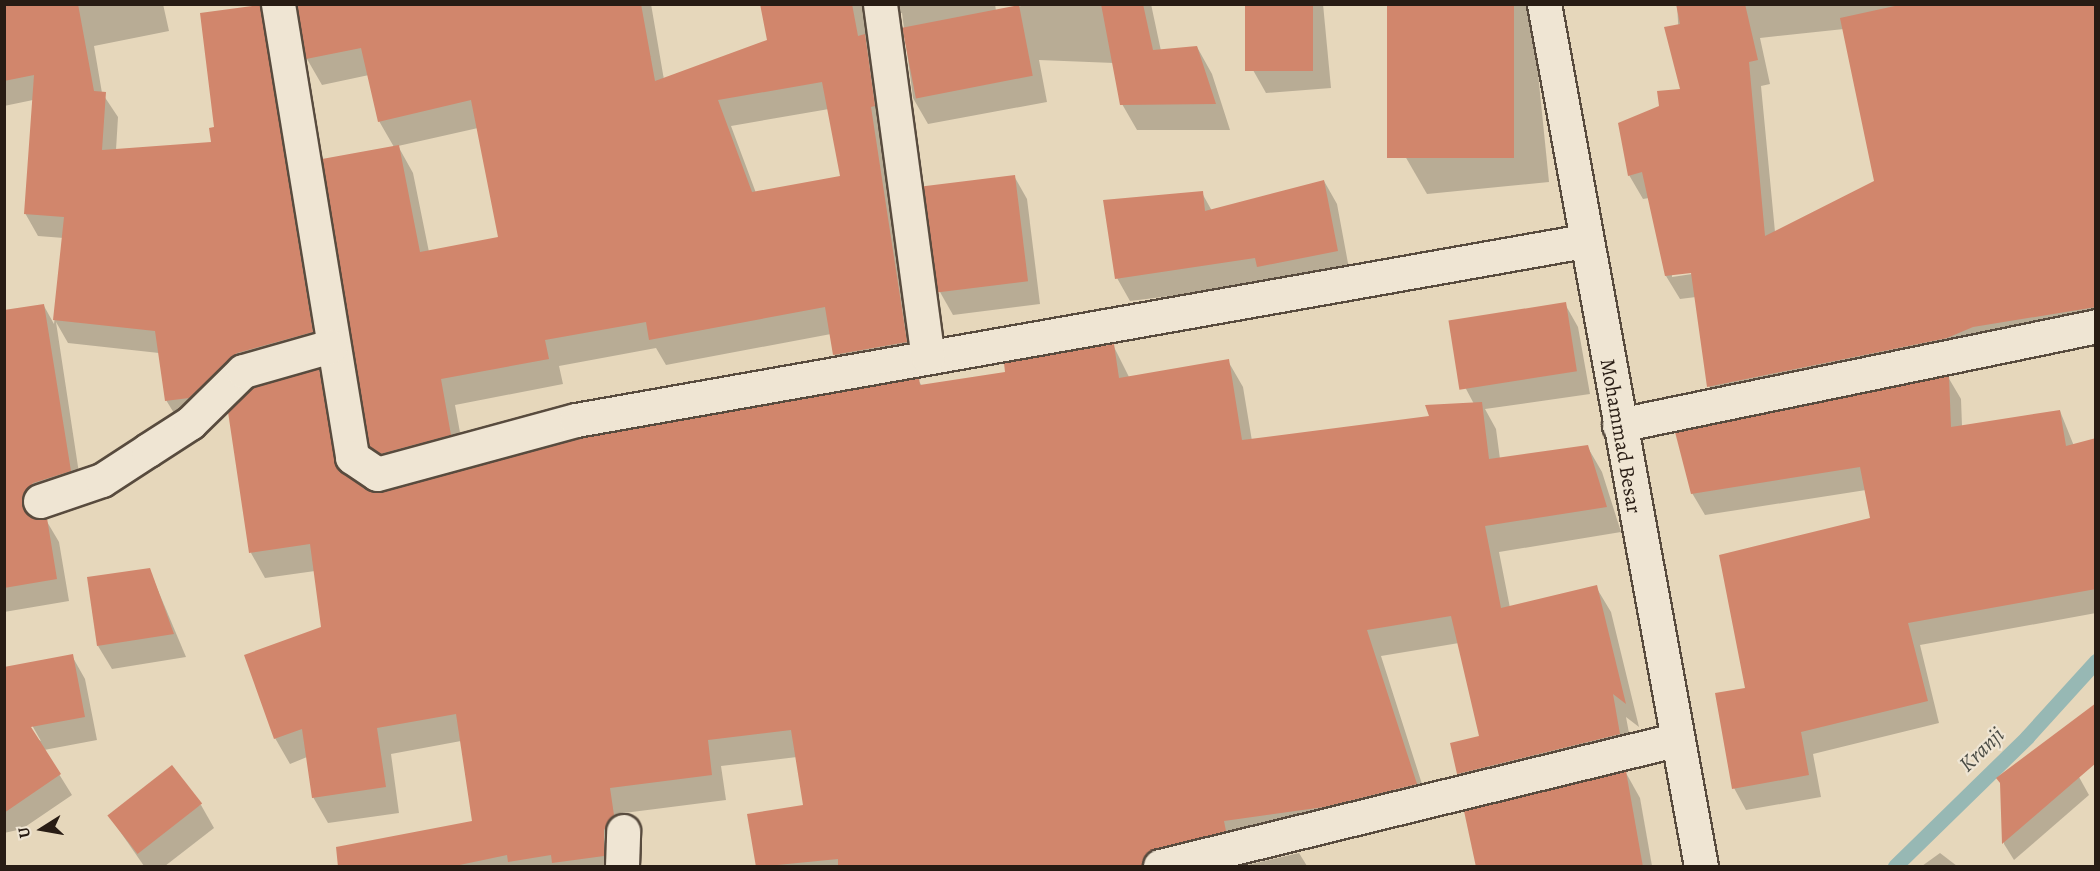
<!DOCTYPE html>
<html>
<head>
<meta charset="utf-8">
<style>
  body { margin:0 }
  #map { position:relative; width:2100px; height:871px; overflow:hidden; background:#e6d7bb; font-family:Alegreya,serif }
  div>[style] { position:absolute }
  [style*='--x'] { left:calc(var(--x)*1px); top:calc(var(--y)*1px); width:calc(var(--w)*1px); rotate:calc(var(--a)*1deg) }
  .shadow>* { inset:0; background:#0003 }
  .stream>* { height:15px; margin:-7.5px; padding:0 7.5px; transform-origin:7.5px; border-radius:7.5px; background:#97b8b4 }
  .building>* { inset:0; background:#d1866c; transform-origin:0 0 }
  .roads { filter:drop-shadow(2px 0 #584b3e) drop-shadow(-2px 0 #584b3e) drop-shadow(0 2px #584b3e) drop-shadow(0 -2px #584b3e) }
  .minor>* { height:33px; margin:-16.5px; padding:0 16.5px; transform-origin:16.5px; border-radius:16.5px; background:#efe5d3 }
  .tertiary>* { height:33px; margin:-16.5px; padding:0 16.5px; transform-origin:16.5px; border-radius:16.5px; background:#efe5d3 }
  span { translate:-50% -50%; white-space:nowrap; text-align:center; line-height:1.15; -webkit-text-stroke:4.5px #efe5d3; paint-order:stroke }
  .street-label { font-size:21px; color:#281c14 }
  .water-label { font-size:22px; color:#494b44; font-style:italic }
  .frame { position:absolute; inset:0; border:6px solid #281c14; pointer-events:none }
  .north { position:absolute; left:12px; top:799px; width:60px; height:60px; -webkit-text-stroke:4px #efe5d3; paint-order:stroke; rotate:259deg; font-size:16px; font-weight:700; line-height:24px; text-align:center; color:#281c14 }
  .north::after { content:''; display:block; margin:auto; width:21px; height:27px; background:#281c14; clip-path:polygon(50% 0,100% 100%,50% 72%,0 100%) }
</style>
</head>
<body>
<div id="map">
  <div class="shadow">
    <i style="clip-path:polygon(4px 4px,163px 4px,169px 31px,94px 46px,102px 93px,118px 117px,116px 150px,212px 143px,259px 7px,272px 30px,325px 355px,251px 376px,180px 423px,166px 400px,159px 353px,68px 343px,56px 322px,82px 493px,36px 518px,46px 520px,59px 542px,69px 601px,4px 612px,4px 311px,44px 306px,54px 324px,64px 238px,38px 236px,25px 213px,33px 100px,4px 106px)"></i>
    <i style="clip-path:polygon(evenodd,298px 4px,651px 4px,664px 80px,768px 41px,762px 4px,995px 4px,996px 11px,1032px 4px,1151px 4px,1161px 51px,1197px 47px,1212px 74px,1230px 130px,1137px 130px,1122px 104px,1114px 63px,1039px 60px,1047px 102px,928px 124px,913px 98px,902px 13px,884px 15px,921px 368px,849px 381px,834px 355px,831px 334px,666px 365px,656px 348px,559px 366px,563px 384px,455px 405px,465px 460px,386px 472px,371px 446px,394px 147px,379px 121px,369px 75px,322px 85px,307px 59px,298px 4px,829px 109px,841px 177px,756px 193px,731px 126px,829px 109px,298px 4px,478px 128px,500px 238px,429px 252px,413px 173px,398px 146px,478px 128px)"></i>
    <i style="clip-path:polygon(1246px 4px,1323px 4px,1331px 88px,1266px 93px,1253px 70px)"></i>
    <i style="clip-path:polygon(1389px 4px,1531px 4px,1549px 182px,1427px 194px,1405px 156px)"></i>
    <i style="clip-path:polygon(evenodd,1677px 4px,2096px 4px,2096px 333px,1723px 411px,1709px 387px,1696px 297px,1680px 299px,1666px 276px,1649px 198px,1643px 199px,1629px 175px,1661px 107px,1682px 91px,1677px 4px,1844px 29px,1875px 182px,1775px 232px,1761px 86px,1770px 84px,1760px 38px,1844px 29px,1677px 4px,1698px 270px,1699px 273px,1672px 277px,1672px 274px,1698px 270px)"></i>
    <i style="clip-path:polygon(1014px 176px,1027px 199px,1040px 304px,953px 315px,940px 292px)"></i>
    <i style="clip-path:polygon(1324px 181px,1337px 204px,1350px 274px,1130px 301px,1117px 278px,1202px 193px,1212px 211px)"></i>
    <i style="clip-path:polygon(1565px 304px,1578px 327px,1590px 394px,1485px 409px,1496px 429px,1500px 459px,1587px 446px,1602px 472px,1621px 532px,1499px 552px,1510px 608px,1596px 587px,1611px 612px,1639px 727px,1626px 717px,1634px 760px,1473px 799px,1458px 774px,1481px 738px,1459px 643px,1381px 656px,1430px 809px,1197px 866px,757px 866px,805px 806px,797px 757px,721px 766px,726px 800px,624px 813px,628px 841px,618px 866px,402px 866px,473px 822px,461px 741px,391px 754px,399px 813px,328px 823px,313px 797px,307px 757px,290px 764px,275px 738px,322px 628px,315px 571px,265px 578px,251px 553px,318px 371px,333px 396px,347px 476px,374px 494px,918px 380px,922px 386px,1007px 373px,1113px 345px,1129px 377px,1228px 361px,1243px 387px,1252px 441px,1431px 417px,1474px 404px,1465px 387px)"></i>
    <i style="clip-path:polygon(1948px 377px,1961px 399px,1962px 426px,2060px 411px,2074px 446px,2096px 440px,2096px 613px,1920px 645px,1939px 723px,1813px 754px,1821px 797px,1746px 810px,1734px 788px,1747px 689px,1872px 519px,1866px 490px,1705px 515px,1692px 493px)"></i>
    <i style="clip-path:polygon(149px 569px,186px 657px,112px 669px,98px 646px)"></i>
    <i style="clip-path:polygon(72px 656px,85px 679px,97px 740px,44px 750px,72px 795px,22px 829px,4px 833px,4px 722px,41px 741px,33px 727px,21px 666px)"></i>
    <i style="clip-path:polygon(1626px 773px,1640px 798px,1652px 866px,1477px 866px)"></i>
    <i style="clip-path:polygon(2079px 777px,2089px 795px,2014px 860px,2004px 844px,2002px 786px)"></i>
    <i style="clip-path:polygon(201px 805px,214px 828px,165px 866px,144px 866px,110px 817px)"></i>
    <i style="clip-path:polygon(1299px 853px,1307px 866px,1243px 866px)"></i>
    <i style="clip-path:polygon(1940px 853px,1957px 866px,1922px 866px)"></i>
  </div>
  <div class="stream">
    <i style="--x:1895;--y:866;--w:185;--a:-44.3"></i>
    <i style="--x:2027;--y:737;--w:103;--a:-47.8"></i>
  </div>
  <div class="building">
    <i style="clip-path:polygon(4px 4px,78px 4px,94px 91px,106px 92px,102px 150px,211px 142px,209px 128px,214px 127px,200px 13px,260px 5px,313px 332px,237px 353px,189px 398px,165px 401px,155px 331px,53px 320px,64px 217px,24px 214px,34px 75px,4px 81px)"></i>
    <i style="clip-path:polygon(evenodd,297px 4px,641px 4px,655px 81px,767px 40px,760px 4px,852px 4px,858px 36px,865px 34px,875px 106px,871px 107px,907px 342px,833px 355px,825px 307px,649px 340px,646px 322px,545px 340px,549px 359px,441px 379px,451px 435px,380px 454px,369px 446px,322px 159px,399px 145px,420px 252px,498px 237px,471px 100px,378px 122px,361px 48px,306px 59px,297px 4px,822px 82px,840px 176px,752px 192px,718px 100px,822px 82px)"></i>
    <i style="clip-path:polygon(1101px 4px,1143px 4px,1153px 50px,1197px 46px,1216px 104px,1120px 105px)"></i>
    <i style="left:1245px;top:4px;width:68px;height:67px"></i>
    <i style="left:1387px;top:4px;width:127px;height:154px"></i>
    <i style="clip-path:polygon(1676px 4px,1745px 4px,1758px 60px,1749px 62px,1765px 236px,1874px 181px,1840px 18px,1904px 4px,2096px 4px,2096px 307px,1973px 327px,1947px 338px,1707px 387px,1691px 273px,1665px 276px,1642px 172px,1628px 176px,1618px 123px,1659px 106px,1657px 91px,1680px 89px,1664px 27px,1680px 24px)"></i>
    <i style="left:1019px;top:5px;width:72px;height:119px;rotate:79deg"></i>
    <i style="left:1015px;top:175px;width:107px;height:92px;rotate:83deg"></i>
    <i style="clip-path:polygon(1324px 180px,1338px 251px,1257px 267px,1255px 258px,1115px 279px,1103px 200px,1203px 191px,1205px 211px)"></i>
    <i style="left:1566px;top:302px;width:70px;height:119px;rotate:81deg"></i>
    <i style="clip-path:polygon(44px 304px,71px 471px,33px 483px,22px 498px,28px 515px,47px 518px,57px 579px,4px 588px,4px 310px)"></i>
    <i style="clip-path:polygon(1114px 344px,1119px 378px,1229px 359px,1242px 440px,1429px 416px,1425px 405px,1482px 402px,1489px 459px,1588px 445px,1607px 507px,1485px 526px,1501px 608px,1597px 585px,1626px 704px,1613px 694px,1620px 734px,1457px 774px,1450px 743px,1479px 736px,1451px 616px,1367px 630px,1417px 784px,1324px 807px,1224px 821px,1226px 831px,1148px 852px,1142px 867px,838px 867px,838px 859px,756px 867px,747px 814px,803px 805px,791px 730px,708px 740px,712px 775px,610px 788px,614px 815px,604px 830px,604px 856px,552px 863px,551px 855px,508px 862px,507px 855px,450px 867px,338px 867px,336px 847px,472px 821px,456px 714px,377px 728px,386px 787px,312px 798px,302px 729px,274px 739px,244px 655px,321px 627px,310px 544px,249px 553px,228px 412px,253px 388px,319px 369px,336px 467px,366px 490px,381px 492px,580px 438px,919px 378px,920px 385px,1005px 372px,1004px 363px)"></i>
    <i style="clip-path:polygon(1949px 376px,1951px 427px,2060px 410px,2066px 446px,2096px 438px,2096px 589px,1908px 623px,1928px 701px,1801px 732px,1809px 775px,1732px 789px,1715px 693px,1745px 688px,1719px 555px,1870px 518px,1860px 467px,1691px 494px,1675px 432px)"></i>
    <i style="clip-path:polygon(150px 568px,174px 634px,97px 646px,87px 577px)"></i>
    <i style="clip-path:polygon(73px 654px,85px 717px,31px 727px,61px 774px,4px 813px,4px 667px)"></i>
    <i style="clip-path:polygon(2096px 703px,2096px 763px,2002px 844px,2000px 783px,1996px 778px)"></i>
    <i style="left:172px;top:765px;width:49px;height:82px;rotate:52deg"></i>
    <i style="clip-path:polygon(1626px 771px,1643px 867px,1476px 867px,1464px 811px)"></i>
  </div>
  <div class="roads">
    <div class="minor">
      <i style="--x:278;--y:4;--w:459;--a:80.7"></i>
      <i style="--x:352;--y:457;--w:30;--a:34"></i>
      <i style="--x:377;--y:474;--w:206;--a:-15.2"></i>
      <i style="--x:576;--y:420;--w:1024;--a:-10.07"></i>
      <i style="--x:880;--y:4;--w:356;--a:82.3"></i>
      <i style="--x:1619;--y:425;--w:487;--a:-11.7"></i>
      <i style="--x:40;--y:501;--w:65;--a:-18.7"></i>
      <i style="--x:102;--y:480;--w:55;--a:-33.1"></i>
      <i style="--x:148;--y:450;--w:50;--a:-32.7"></i>
      <i style="--x:190;--y:423;--w:74;--a:-44.5"></i>
      <i style="--x:243;--y:371;--w:91;--a:-15.9"></i>
      <i style="--x:622;--y:866;--w:35;--a:-88"></i>
      <i style="--x:1160;--y:866;--w:530;--a:-13.75"></i>
    </div>
    <div class="tertiary">
      <i style="--x:1544;--y:4;--w:876;--a:79.68"></i>
    </div>
  </div>
  <div class="street-label">
    <span style="left:1621px;top:436px;rotate:80deg">Mohammad Besar</span>
  </div>
  <div class="water-label">
    <span style="left:1982px;top:750px;rotate:-44deg">Kranji</span>
  </div>
  <div class="frame"></div>
  <div class="north">U</div>
</div>
</body>
</html>
